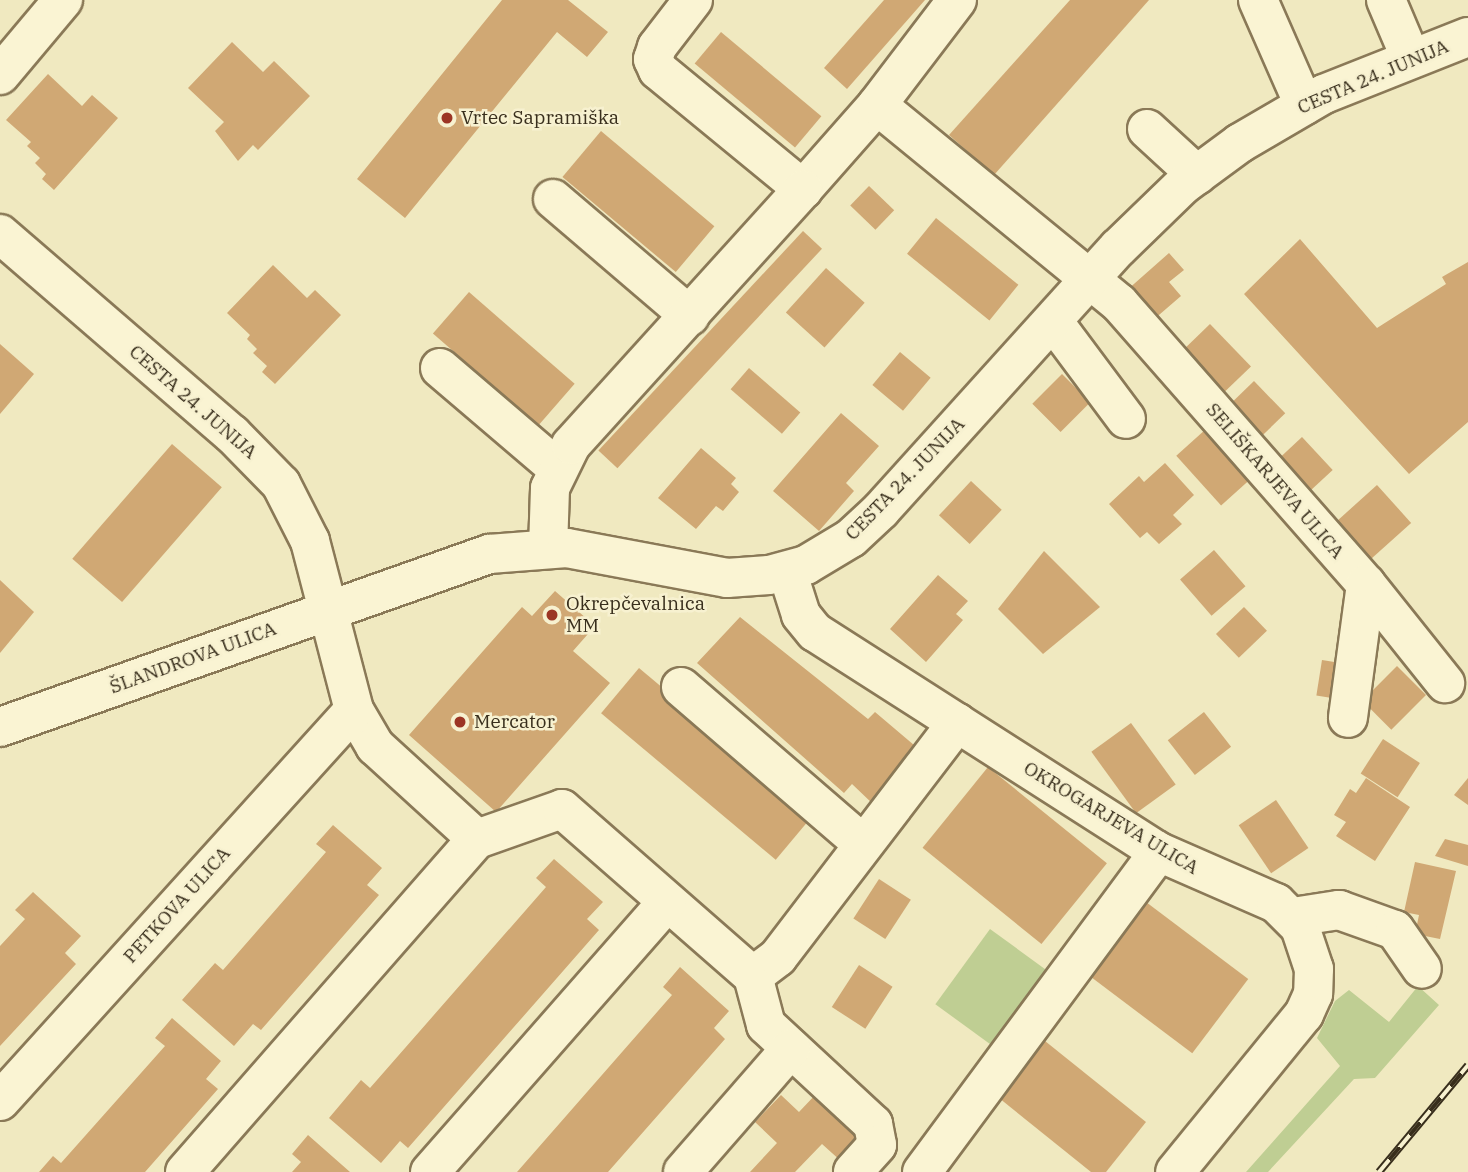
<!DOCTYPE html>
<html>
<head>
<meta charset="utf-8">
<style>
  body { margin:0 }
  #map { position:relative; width:1468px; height:1172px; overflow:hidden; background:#f0e9c0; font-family:"IBM Plex Serif",serif }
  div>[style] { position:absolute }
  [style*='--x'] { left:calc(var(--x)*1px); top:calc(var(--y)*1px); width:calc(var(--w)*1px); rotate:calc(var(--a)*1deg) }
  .green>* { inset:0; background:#bfce93; transform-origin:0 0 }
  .building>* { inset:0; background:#d0a874; transform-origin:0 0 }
  .roads { filter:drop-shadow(2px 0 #8a7957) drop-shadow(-2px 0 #8a7957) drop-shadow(0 2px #8a7957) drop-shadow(0 -2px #8a7957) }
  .minor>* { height:38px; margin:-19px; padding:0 19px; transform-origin:19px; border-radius:19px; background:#faf4d3 }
  .rail>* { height:8px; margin-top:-4px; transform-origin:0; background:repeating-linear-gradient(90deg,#f7f1d0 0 16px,#382e1c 0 32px); box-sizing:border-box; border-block:2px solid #382e1c }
  .dots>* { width:19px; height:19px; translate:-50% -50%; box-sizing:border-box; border:4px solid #f7f1d0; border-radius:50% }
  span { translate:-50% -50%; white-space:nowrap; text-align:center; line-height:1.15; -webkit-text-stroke:5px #f7f1d0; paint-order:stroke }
  .street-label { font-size:19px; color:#382e1c }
  .poi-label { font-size:19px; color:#382e1c }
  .left { translate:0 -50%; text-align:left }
</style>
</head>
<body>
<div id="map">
  <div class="green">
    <i style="left:990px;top:929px;width:87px;height:93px;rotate:36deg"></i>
    <i style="clip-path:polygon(1418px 986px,1439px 1005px,1375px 1078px,1354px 1079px,1268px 1172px,1246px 1172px,1340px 1066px,1317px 1038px,1335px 1001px,1349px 990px,1389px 1022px)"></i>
  </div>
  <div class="building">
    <i style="clip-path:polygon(502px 0,568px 0,608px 32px,587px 57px,557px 32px,405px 218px,357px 179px)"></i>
    <i style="clip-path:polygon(884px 0,925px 0,847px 89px,824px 68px)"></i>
    <i style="clip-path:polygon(1070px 0,1149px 0,994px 175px,949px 135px)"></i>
    <i style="left:721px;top:32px;width:131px;height:41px;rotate:40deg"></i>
    <i style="clip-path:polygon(232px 42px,263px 72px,274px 61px,310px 96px,258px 150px,253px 145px,238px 161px,215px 131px,224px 122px,188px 88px)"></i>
    <i style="clip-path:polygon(48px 74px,82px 106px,92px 95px,118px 118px,54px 190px,42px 179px,46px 174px,35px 163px,40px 158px,27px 146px,31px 142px,6px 120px)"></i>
    <i style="left:601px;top:131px;width:148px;height:60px;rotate:40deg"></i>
    <i style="left:869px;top:186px;width:35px;height:27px;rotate:44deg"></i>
    <i style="left:936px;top:218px;width:106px;height:46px;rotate:39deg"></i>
    <i style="left:803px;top:231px;width:26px;height:300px;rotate:43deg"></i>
    <i style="clip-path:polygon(1300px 239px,1377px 328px,1446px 284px,1442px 277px,1468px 262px,1468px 422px,1409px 474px,1244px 294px)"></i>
    <i style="clip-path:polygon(1169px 253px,1184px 270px,1169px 282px,1181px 296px,1152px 321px,1126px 291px)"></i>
    <i style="clip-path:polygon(273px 265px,307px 298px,315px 290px,341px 315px,275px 384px,262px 372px,267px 366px,253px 353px,257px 349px,247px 339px,250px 335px,227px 313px)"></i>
    <i style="left:826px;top:268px;width:52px;height:60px;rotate:42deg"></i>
    <i style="left:469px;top:292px;width:140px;height:55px;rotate:41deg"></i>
    <i style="left:1210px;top:324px;width:59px;height:42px;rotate:46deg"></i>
    <i style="clip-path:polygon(0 344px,34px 374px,0 414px)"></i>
    <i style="left:900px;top:352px;width:40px;height:43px;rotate:40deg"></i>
    <i style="left:749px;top:368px;width:68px;height:28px;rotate:41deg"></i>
    <i style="left:1062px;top:374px;width:40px;height:42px;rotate:45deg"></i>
    <i style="left:1254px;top:381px;width:45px;height:38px;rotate:46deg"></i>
    <i style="clip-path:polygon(841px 413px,879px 446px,846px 483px,854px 491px,819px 531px,773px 491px)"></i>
    <i style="left:1206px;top:429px;width:67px;height:40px;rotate:48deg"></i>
    <i style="left:1302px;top:437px;width:45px;height:41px;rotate:47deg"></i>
    <i style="left:172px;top:444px;width:66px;height:152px;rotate:41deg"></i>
    <i style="clip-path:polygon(701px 448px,736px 478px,731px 484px,739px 492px,723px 511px,716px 506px,696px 529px,658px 498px)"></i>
    <i style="clip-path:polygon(1165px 463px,1194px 495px,1173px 515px,1182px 524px,1159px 544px,1147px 532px,1140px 538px,1109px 504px,1139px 476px,1144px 482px)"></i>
    <i style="left:971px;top:481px;width:42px;height:47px;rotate:43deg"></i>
    <i style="left:1377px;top:485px;width:51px;height:66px;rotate:48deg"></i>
    <i style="left:1214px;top:550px;width:48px;height:45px;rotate:49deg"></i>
    <i style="clip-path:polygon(1044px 551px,1100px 607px,1043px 654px,998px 609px)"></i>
    <i style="clip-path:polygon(938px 575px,968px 601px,956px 614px,963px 620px,926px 662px,890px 629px)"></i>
    <i style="clip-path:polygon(0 580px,34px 612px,0 653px)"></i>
    <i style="clip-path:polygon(555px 591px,595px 626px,573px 651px,610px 683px,496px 812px,409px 735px,522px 607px,532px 616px)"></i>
    <i style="left:1244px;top:607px;width:33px;height:39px;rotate:46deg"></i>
    <i style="clip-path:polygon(740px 617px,868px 719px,875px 712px,921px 751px,874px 805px,852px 784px,844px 793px,697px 663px)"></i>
    <i style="left:1322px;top:660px;width:25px;height:36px;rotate:9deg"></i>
    <i style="left:1397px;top:666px;width:41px;height:49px;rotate:45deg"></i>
    <i style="left:639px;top:668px;width:228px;height:59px;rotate:40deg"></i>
    <i style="left:1204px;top:712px;width:44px;height:46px;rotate:52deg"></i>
    <i style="left:1131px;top:723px;width:76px;height:49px;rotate:54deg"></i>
    <i style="left:1383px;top:739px;width:44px;height:41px;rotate:33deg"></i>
    <i style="left:988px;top:767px;width:153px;height:104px;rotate:39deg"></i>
    <i style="clip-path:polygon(1366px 778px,1410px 807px,1375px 861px,1336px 836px,1346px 822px,1334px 815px,1350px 789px,1356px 793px)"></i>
    <i style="clip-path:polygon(1468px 778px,1468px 805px,1454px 795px)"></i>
    <i style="left:1276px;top:800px;width:58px;height:45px;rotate:56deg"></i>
    <i style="clip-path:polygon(333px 825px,382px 868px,367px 885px,379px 895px,261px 1030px,253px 1024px,234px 1046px,182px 1000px,215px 963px,223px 970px,326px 852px,316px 844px)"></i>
    <i style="clip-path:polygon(1445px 839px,1468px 845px,1468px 866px,1435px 856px)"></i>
    <i style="clip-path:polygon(554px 859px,603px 902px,587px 919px,599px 930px,408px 1148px,400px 1141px,381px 1163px,329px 1118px,361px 1080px,370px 1088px,546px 887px,536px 878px)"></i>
    <i style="clip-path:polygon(1415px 862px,1456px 871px,1440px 939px,1415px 934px,1419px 915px,1404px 912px)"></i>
    <i style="left:879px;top:879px;width:38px;height:47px;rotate:33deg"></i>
    <i style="clip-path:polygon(33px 892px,81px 936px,65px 953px,76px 964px,0 1046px,0 946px,25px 919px,15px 910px)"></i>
    <i style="left:1146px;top:902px;width:128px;height:93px;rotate:37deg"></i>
    <i style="left:859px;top:965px;width:40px;height:50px;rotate:33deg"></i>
    <i style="clip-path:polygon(680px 967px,729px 1011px,714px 1028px,725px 1039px,608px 1172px,517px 1172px,672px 995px,663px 987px)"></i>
    <i style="clip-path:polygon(172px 1018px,221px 1061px,206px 1079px,218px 1089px,145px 1172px,39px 1172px,53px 1156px,61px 1163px,165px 1046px,155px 1038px)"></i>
    <i style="clip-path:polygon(1045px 1041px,1146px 1122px,1106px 1172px,1091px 1172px,999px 1098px)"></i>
    <i style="clip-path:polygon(817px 1093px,865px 1138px,842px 1162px,822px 1144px,795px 1172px,750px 1172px,777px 1143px,755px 1122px,781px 1095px,799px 1112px)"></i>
    <i style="clip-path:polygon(308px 1135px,350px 1172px,292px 1172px,301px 1162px,292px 1154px)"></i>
  </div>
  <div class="roads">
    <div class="minor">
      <i style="--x:693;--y:0;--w:59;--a:127.5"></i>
      <i style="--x:657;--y:47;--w:13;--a:108"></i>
      <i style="--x:653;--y:59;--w:12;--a:66"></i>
      <i style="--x:658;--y:70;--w:188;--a:39.4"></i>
      <i style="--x:803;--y:189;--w:112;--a:-48.6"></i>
      <i style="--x:877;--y:105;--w:132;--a:-52.7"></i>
      <i style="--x:1258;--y:0;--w:115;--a:66.3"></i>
      <i style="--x:1386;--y:0;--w:64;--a:67"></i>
      <i style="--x:0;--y:75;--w:98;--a:-50"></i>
      <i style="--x:877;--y:105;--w:313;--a:39.3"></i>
      <i style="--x:1119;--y:303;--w:374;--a:48.7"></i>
      <i style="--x:1366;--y:584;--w:135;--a:97.7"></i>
      <i style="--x:1147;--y:129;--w:68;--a:42.6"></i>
      <i style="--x:553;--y:199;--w:180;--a:40.5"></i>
      <i style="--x:0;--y:234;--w:306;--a:40.8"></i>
      <i style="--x:232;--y:434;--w:70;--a:45.6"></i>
      <i style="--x:281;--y:484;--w:64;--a:63"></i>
      <i style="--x:310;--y:541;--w:175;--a:75.4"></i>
      <i style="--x:354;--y:710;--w:42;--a:59.7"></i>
      <i style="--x:375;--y:746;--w:138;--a:42.4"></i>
      <i style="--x:477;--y:839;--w:90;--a:-19.4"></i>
      <i style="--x:562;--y:809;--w:254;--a:41.2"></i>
      <i style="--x:753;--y:976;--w:51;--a:75.1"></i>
      <i style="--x:766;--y:1025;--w:146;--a:42.8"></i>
      <i style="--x:873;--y:1124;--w:21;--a:79"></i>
      <i style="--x:877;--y:1145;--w:36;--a:132"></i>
      <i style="--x:1053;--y:321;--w:122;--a:53.3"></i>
      <i style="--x:440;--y:368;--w:153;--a:40.5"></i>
      <i style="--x:548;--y:549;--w:61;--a:-88.1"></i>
      <i style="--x:550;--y:488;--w:48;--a:-64"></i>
      <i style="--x:571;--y:445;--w:345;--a:-47.8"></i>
      <i style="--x:787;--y:571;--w:46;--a:72.3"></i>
      <i style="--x:801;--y:615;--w:22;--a:51"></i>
      <i style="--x:815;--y:632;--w:408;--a:32.6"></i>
      <i style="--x:1159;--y:852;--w:128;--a:23.6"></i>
      <i style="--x:1276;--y:903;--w:34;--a:45"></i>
      <i style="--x:1300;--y:927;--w:44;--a:71.6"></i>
      <i style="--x:1314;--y:969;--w:25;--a:92"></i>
      <i style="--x:1313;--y:994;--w:22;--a:114"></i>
      <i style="--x:1304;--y:1014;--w:204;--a:129.2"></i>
      <i style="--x:1366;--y:584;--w:127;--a:51.4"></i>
      <i style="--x:681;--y:687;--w:239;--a:40.8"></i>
      <i style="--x:0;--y:727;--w:519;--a:-19.48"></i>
      <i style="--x:489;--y:554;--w:78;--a:-4.4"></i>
      <i style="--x:567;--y:548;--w:163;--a:10.6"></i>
      <i style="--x:727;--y:578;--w:42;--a:-4.1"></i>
      <i style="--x:769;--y:575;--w:38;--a:-15"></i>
      <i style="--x:806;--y:565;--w:52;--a:-31"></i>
      <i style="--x:851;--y:538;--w:41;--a:-43"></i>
      <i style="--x:881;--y:510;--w:353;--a:-47.9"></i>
      <i style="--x:1118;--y:248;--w:91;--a:-44.1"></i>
      <i style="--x:1183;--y:185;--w:71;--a:-36.4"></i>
      <i style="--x:1240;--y:143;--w:97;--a:-30.3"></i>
      <i style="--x:1324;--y:94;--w:155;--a:-21.6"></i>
      <i style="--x:1293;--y:917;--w:47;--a:-8.7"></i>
      <i style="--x:1339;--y:910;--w:59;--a:19.7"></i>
      <i style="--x:1395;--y:930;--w:47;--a:55.3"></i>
      <i style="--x:753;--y:976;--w:31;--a:-37"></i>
      <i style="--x:778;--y:957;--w:295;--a:-52.6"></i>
      <i style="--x:0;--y:1101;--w:527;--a:-47.84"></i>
      <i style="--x:185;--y:1172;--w:443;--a:-48.8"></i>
      <i style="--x:430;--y:1172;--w:359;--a:-48.7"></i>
      <i style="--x:683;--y:1172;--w:164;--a:-48.9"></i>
      <i style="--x:922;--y:1172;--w:398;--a:-53.5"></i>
    </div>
  </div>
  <div class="rail">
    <i style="--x:1379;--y:1172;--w:139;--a:-50.2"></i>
  </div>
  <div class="dots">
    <i style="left:447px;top:118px;background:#9c3524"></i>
    <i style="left:552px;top:615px;background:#9c3524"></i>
    <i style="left:460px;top:722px;background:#9c3524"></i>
  </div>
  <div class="street-label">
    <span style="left:1373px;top:77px;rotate:-23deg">CESTA 24. JUNIJA</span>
    <span style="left:193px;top:402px;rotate:41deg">CESTA 24. JUNIJA</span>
    <span style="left:905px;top:479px;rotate:-46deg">CESTA 24. JUNIJA</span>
    <span style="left:1275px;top:481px;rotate:49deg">SELIŠKARJEVA ULICA</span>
    <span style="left:193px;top:658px;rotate:-20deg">ŠLANDROVA ULICA</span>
    <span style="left:1111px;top:818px;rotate:31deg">OKROGARJEVA ULICA</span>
    <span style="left:177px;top:905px;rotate:-48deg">PETKOVA ULICA</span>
  </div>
  <div class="poi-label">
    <span class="left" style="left:461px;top:118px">Vrtec Sapramiška</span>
    <span class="left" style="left:566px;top:615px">Okrepčevalnica<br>MM</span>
    <span class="left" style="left:474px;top:722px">Mercator</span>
  </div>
</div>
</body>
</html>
